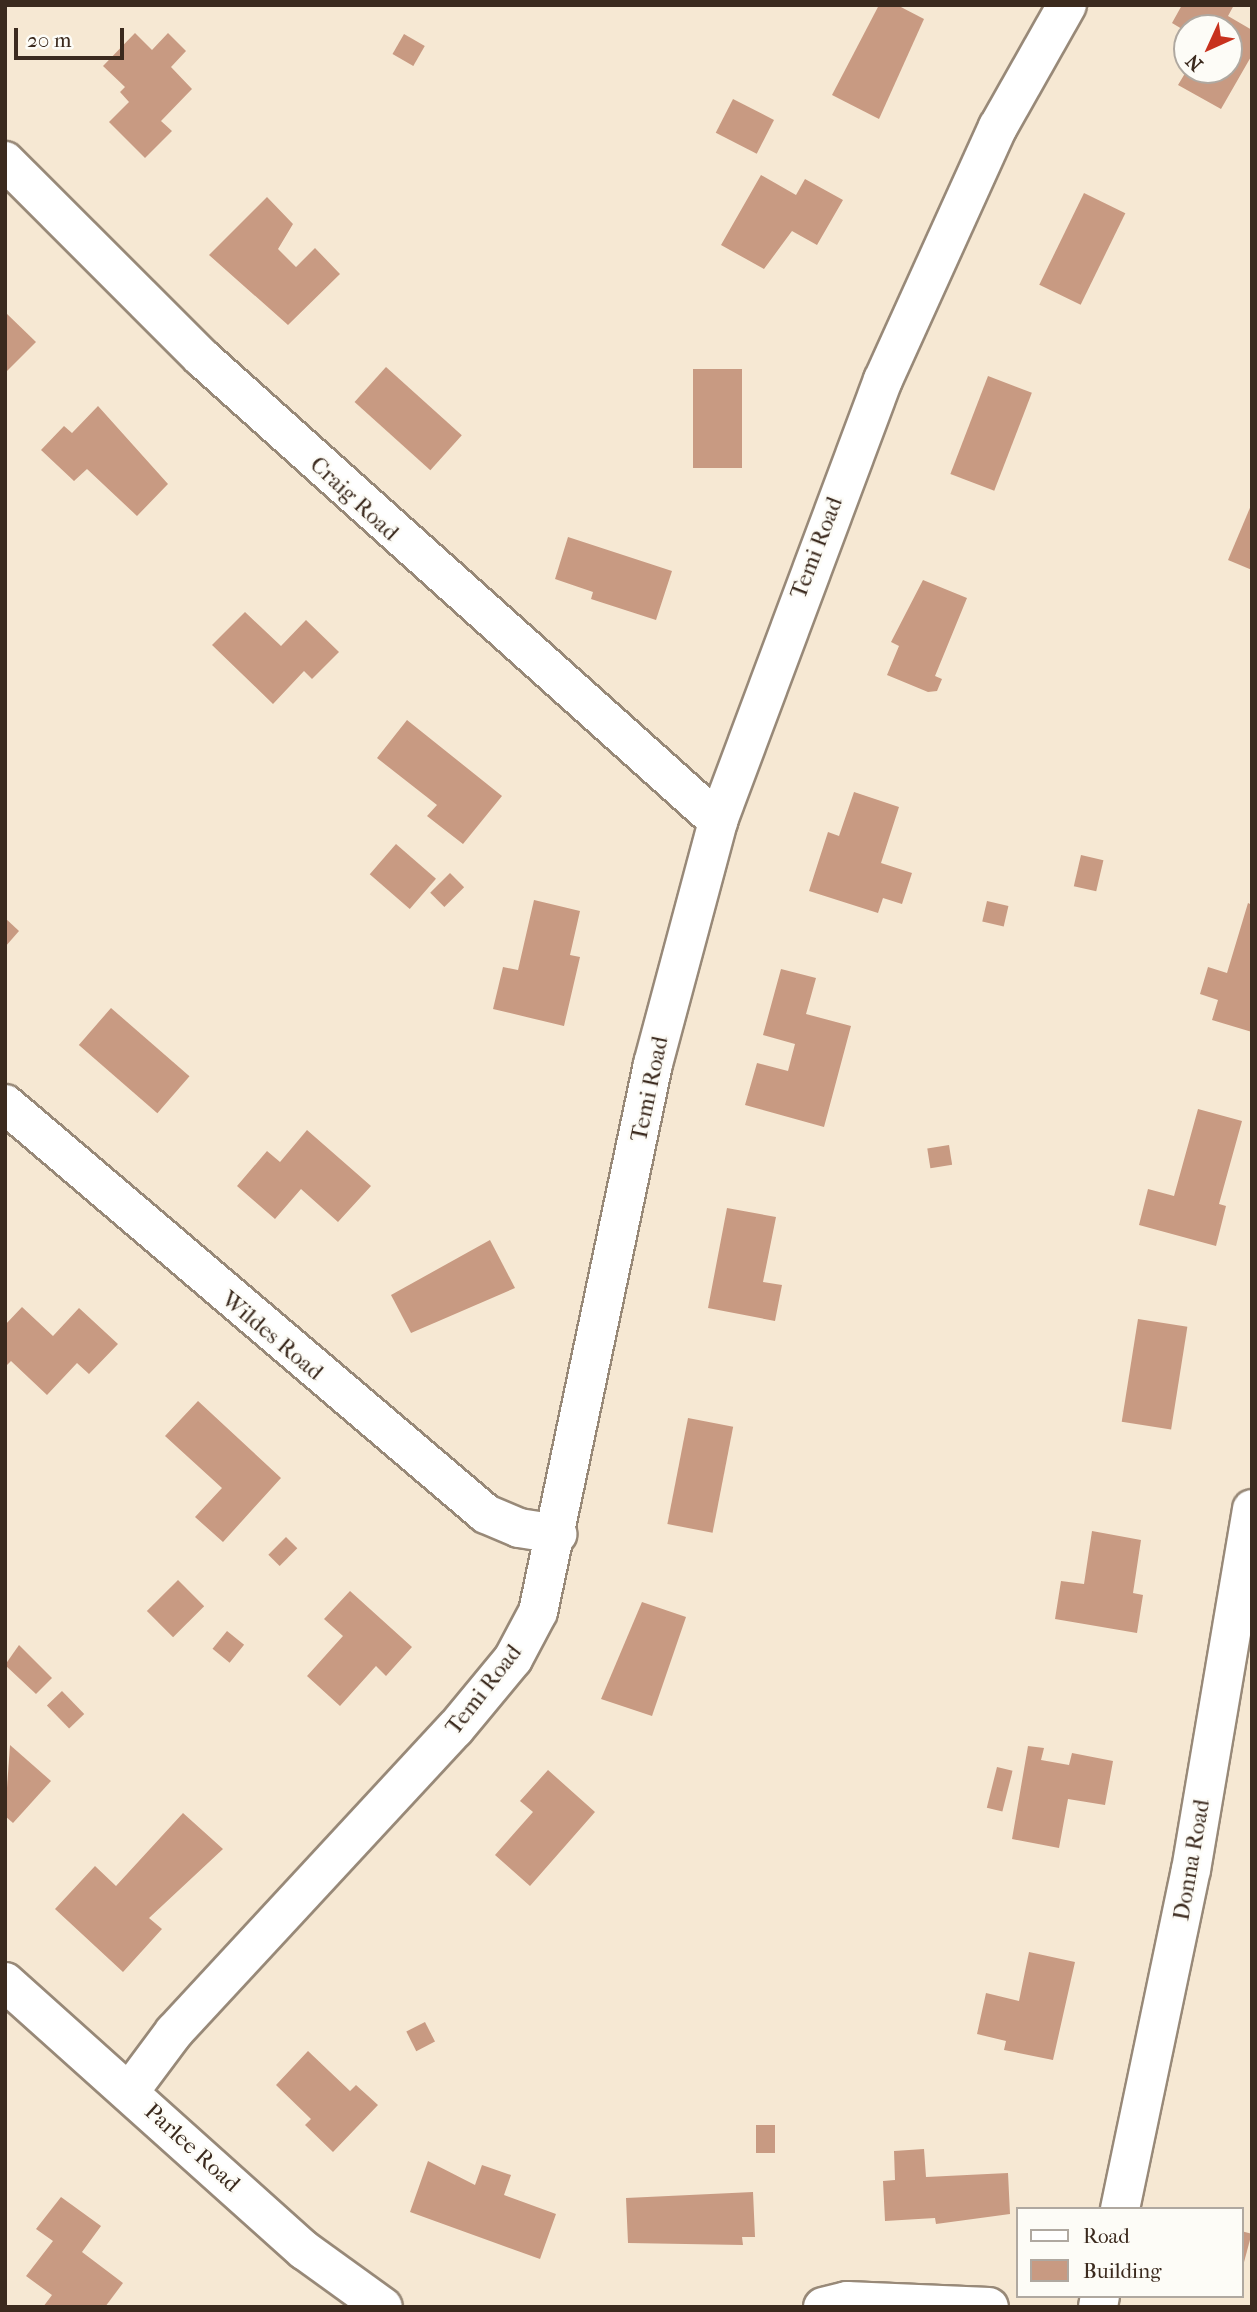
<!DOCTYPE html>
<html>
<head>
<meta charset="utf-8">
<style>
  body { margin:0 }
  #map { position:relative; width:1257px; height:2312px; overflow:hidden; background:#f6e8d3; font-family:"IM FELL French Canon",serif }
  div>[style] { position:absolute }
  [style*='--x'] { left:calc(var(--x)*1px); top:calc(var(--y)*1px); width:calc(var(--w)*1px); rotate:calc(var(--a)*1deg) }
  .building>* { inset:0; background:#c89a82; transform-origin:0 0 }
  .roads { filter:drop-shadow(2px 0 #988978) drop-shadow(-2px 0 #988978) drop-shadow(0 2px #988978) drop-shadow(0 -2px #988978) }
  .street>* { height:38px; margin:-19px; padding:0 19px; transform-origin:19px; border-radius:19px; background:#fff }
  span { translate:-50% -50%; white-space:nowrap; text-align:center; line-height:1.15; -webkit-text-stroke:5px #fdfcf7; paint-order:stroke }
  .street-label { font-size:23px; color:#3b2a1e }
  .frame { position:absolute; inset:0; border:7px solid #3b2a1e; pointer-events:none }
  .legend { position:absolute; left:1016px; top:2207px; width:228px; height:91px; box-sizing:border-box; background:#fdfcf7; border:2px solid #afa8a0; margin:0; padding:9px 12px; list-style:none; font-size:21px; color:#3b2a1e }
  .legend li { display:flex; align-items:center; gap:14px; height:35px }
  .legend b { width:35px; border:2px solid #afa8a0 }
  .north { position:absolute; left:1173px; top:14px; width:70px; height:70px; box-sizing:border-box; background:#fdfcf7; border:2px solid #afa8a0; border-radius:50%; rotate:225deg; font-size:19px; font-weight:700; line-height:28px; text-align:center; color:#3b2a1e }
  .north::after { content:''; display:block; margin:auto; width:24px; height:32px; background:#c8321e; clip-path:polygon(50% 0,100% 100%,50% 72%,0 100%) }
  .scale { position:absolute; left:14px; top:28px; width:110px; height:32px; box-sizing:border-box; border:4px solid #3b2a1e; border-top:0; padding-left:9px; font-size:21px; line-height:24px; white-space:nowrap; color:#3b2a1e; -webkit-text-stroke:5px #fdfcf7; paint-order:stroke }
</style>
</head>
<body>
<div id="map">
  <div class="building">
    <i style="clip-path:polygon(879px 5px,897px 5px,924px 19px,879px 119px,832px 95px)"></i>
    <i style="clip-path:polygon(1182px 5px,1234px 5px,1228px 16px,1252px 30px,1252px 55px,1221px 109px,1178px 85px,1187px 70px,1229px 70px,1229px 28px,1187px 32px,1172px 23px)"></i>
    <i style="clip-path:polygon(135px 33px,152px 50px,168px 33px,186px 51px,171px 67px,192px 89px,161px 121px,172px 131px,145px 158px,109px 122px,129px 102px,120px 92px,125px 87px,103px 66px)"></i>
    <i style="left:404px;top:34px;width:24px;height:23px;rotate:30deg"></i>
    <i style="left:733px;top:99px;width:46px;height:38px;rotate:27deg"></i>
    <i style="clip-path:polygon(761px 175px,796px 195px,805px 179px,843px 200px,817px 245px,792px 231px,764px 269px,721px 245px)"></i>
    <i style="left:1084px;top:193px;width:46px;height:102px;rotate:26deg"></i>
    <i style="clip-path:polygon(267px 197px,293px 224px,278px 249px,296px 267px,315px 248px,340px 274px,288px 325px,209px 255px)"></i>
    <i style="clip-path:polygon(5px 312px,36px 342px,5px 373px)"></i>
    <i style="left:386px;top:367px;width:102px;height:47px;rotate:42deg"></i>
    <i style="left:693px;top:369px;width:49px;height:99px"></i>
    <i style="left:988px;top:376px;width:47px;height:105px;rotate:21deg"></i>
    <i style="clip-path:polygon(98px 406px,168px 484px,137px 516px,87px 469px,74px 481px,41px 450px,64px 426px,72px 433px)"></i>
    <i style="clip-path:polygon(1252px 503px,1252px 570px,1228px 560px)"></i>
    <i style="clip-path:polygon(568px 537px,672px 571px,656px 620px,591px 599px,593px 592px,555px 579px)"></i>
    <i style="clip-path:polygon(923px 580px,967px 598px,935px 676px,942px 679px,937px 691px,928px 692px,887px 675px,899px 646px,891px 642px)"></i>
    <i style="clip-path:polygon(245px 612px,281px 646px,306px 620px,339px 652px,312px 679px,304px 671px,273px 704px,212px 645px)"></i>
    <i style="clip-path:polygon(407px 720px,502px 796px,463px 844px,427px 816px,437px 805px,377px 758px)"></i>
    <i style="clip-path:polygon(854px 792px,899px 807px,881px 863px,912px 873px,902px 904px,883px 898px,878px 913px,809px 891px,828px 832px,839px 836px)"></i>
    <i style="left:396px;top:844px;width:53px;height:40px;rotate:41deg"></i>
    <i style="left:1081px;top:855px;width:23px;height:32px;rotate:13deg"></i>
    <i style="left:450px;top:873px;width:20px;height:28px;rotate:45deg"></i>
    <i style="clip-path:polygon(534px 900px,580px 911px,570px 955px,580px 957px,564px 1026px,493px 1009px,503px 967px,518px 970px)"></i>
    <i style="left:987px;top:901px;width:22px;height:21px;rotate:13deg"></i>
    <i style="clip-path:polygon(1248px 903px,1252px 905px,1252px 1032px,1212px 1020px,1218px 1000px,1200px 994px,1208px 967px,1227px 973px)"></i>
    <i style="clip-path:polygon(5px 918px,19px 931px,5px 947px)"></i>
    <i style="clip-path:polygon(781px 969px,816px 978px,806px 1014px,851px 1026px,824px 1127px,745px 1105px,757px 1063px,788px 1071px,795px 1044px,763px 1035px)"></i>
    <i style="left:111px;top:1008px;width:104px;height:49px;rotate:41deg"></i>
    <i style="clip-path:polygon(1198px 1109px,1242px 1121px,1219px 1204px,1226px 1206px,1216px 1246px,1139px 1225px,1148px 1189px,1174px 1196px)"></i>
    <i style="clip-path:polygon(307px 1130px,371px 1186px,338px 1222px,301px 1189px,275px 1219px,237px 1186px,267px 1151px,280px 1162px)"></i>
    <i style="left:949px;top:1145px;width:20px;height:22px;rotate:81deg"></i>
    <i style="clip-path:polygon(727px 1208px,776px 1217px,763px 1282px,782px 1285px,775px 1321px,708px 1308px)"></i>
    <i style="clip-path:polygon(490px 1240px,515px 1288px,411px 1333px,391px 1295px)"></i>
    <i style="clip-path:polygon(22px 1307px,53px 1336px,79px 1308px,118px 1344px,89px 1374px,77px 1363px,47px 1395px,11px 1361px,5px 1367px,5px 1325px)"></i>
    <i style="left:1138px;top:1319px;width:50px;height:104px;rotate:9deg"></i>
    <i style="clip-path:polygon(198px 1401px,281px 1478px,223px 1542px,195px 1517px,222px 1488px,165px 1436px)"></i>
    <i style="left:688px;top:1418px;width:46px;height:108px;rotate:11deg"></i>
    <i style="clip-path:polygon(1092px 1531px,1141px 1540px,1133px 1593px,1143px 1595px,1137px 1633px,1055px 1619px,1061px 1581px,1084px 1584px)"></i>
    <i style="left:286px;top:1537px;width:16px;height:25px;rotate:45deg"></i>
    <i style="left:178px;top:1580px;width:37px;height:44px;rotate:45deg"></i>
    <i style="clip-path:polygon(350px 1591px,412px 1647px,386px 1676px,376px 1666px,340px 1706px,307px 1676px,343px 1636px,324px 1619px)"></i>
    <i style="clip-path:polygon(642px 1602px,686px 1617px,652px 1716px,601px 1699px)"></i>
    <i style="left:227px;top:1631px;width:22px;height:23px;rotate:39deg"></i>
    <i style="clip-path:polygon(19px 1645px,52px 1678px,36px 1694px,5px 1665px)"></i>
    <i style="left:62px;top:1691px;width:32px;height:21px;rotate:46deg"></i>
    <i style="clip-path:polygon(10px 1745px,51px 1781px,13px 1823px,5px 1816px)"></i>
    <i style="clip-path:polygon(1028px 1746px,1044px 1748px,1041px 1760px,1069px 1765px,1072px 1753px,1113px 1761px,1105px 1805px,1068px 1799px,1059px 1848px,1012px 1839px)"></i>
    <i style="left:997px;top:1767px;width:16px;height:42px;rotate:14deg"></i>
    <i style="clip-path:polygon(548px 1770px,595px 1812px,530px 1886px,495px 1855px,533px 1812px,520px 1801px)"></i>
    <i style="clip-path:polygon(183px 1813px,223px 1849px,149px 1918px,162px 1929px,123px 1972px,55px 1909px,95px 1866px,116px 1886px)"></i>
    <i style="clip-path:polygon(1029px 1952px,1075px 1962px,1053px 2060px,1004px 2050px,1006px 2041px,977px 2034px,986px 1993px,1019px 2001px)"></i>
    <i style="left:425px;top:2022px;width:22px;height:21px;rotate:63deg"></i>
    <i style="clip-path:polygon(308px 2051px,350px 2091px,356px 2085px,378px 2105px,333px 2152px,305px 2125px,311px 2119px,276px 2085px)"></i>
    <i style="left:775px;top:2125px;width:28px;height:19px;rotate:90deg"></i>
    <i style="clip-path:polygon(924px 2149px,926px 2177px,1008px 2173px,1010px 2214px,936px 2224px,935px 2218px,885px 2221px,883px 2181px,895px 2180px,894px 2151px)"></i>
    <i style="clip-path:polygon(428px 2161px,475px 2185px,482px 2165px,511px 2175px,504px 2195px,556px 2214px,540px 2259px,410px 2212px)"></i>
    <i style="clip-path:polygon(753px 2192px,755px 2237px,742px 2237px,743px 2245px,628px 2243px,626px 2198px)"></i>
    <i style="clip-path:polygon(61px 2197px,101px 2226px,82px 2252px,123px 2283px,105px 2307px,43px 2307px,52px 2295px,26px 2276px,53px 2241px,36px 2229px)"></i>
    <i style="left:1241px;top:2231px;width:11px;height:47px;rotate:15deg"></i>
  </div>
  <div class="roads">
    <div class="street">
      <i style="--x:5;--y:161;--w:277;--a:45"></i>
      <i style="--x:201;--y:357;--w:695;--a:41.91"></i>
      <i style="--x:5;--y:1104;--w:632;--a:40.44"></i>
      <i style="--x:486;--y:1514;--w:36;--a:23"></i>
      <i style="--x:519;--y:1528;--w:39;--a:9"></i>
      <i style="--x:5;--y:1982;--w:402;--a:41.9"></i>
      <i style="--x:304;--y:2250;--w:97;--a:35.8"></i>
      <i style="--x:130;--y:2091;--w:74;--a:-53.3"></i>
      <i style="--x:174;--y:2032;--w:413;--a:-47.2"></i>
      <i style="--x:455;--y:1729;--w:91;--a:-50.4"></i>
      <i style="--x:513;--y:1659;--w:53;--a:-62"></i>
      <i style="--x:538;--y:1612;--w:560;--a:-78.15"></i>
      <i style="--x:653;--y:1064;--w:252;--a:-75"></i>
      <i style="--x:718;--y:821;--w:471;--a:-69.5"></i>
      <i style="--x:883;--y:380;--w:278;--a:-65.6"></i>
      <i style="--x:998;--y:127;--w:140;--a:-60.5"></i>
      <i style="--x:1120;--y:2209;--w:346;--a:-78.2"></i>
      <i style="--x:1191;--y:1870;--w:366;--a:-80.4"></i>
      <i style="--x:823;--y:2307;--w:25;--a:-14"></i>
      <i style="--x:847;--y:2301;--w:142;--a:2.4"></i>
      <i style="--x:1098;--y:2307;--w:11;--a:-80"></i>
    </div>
  </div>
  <div class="street-label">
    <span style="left:354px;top:499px;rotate:43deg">Craig Road</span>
    <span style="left:817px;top:548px;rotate:-69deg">Temi Road</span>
    <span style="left:650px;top:1089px;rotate:-78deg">Temi Road</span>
    <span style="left:272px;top:1336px;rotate:40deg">Wildes Road</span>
    <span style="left:484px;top:1690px;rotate:-52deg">Temi Road</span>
    <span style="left:1192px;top:1860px;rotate:-80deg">Donna Road</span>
    <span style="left:192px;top:2148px;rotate:42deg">Parlee Road</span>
  </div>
  <div class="frame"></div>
  <ul class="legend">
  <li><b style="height:9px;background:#fff"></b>Road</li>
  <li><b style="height:19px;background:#c89a82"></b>Building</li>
  </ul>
  <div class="north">N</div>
  <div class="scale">20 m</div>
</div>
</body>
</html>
